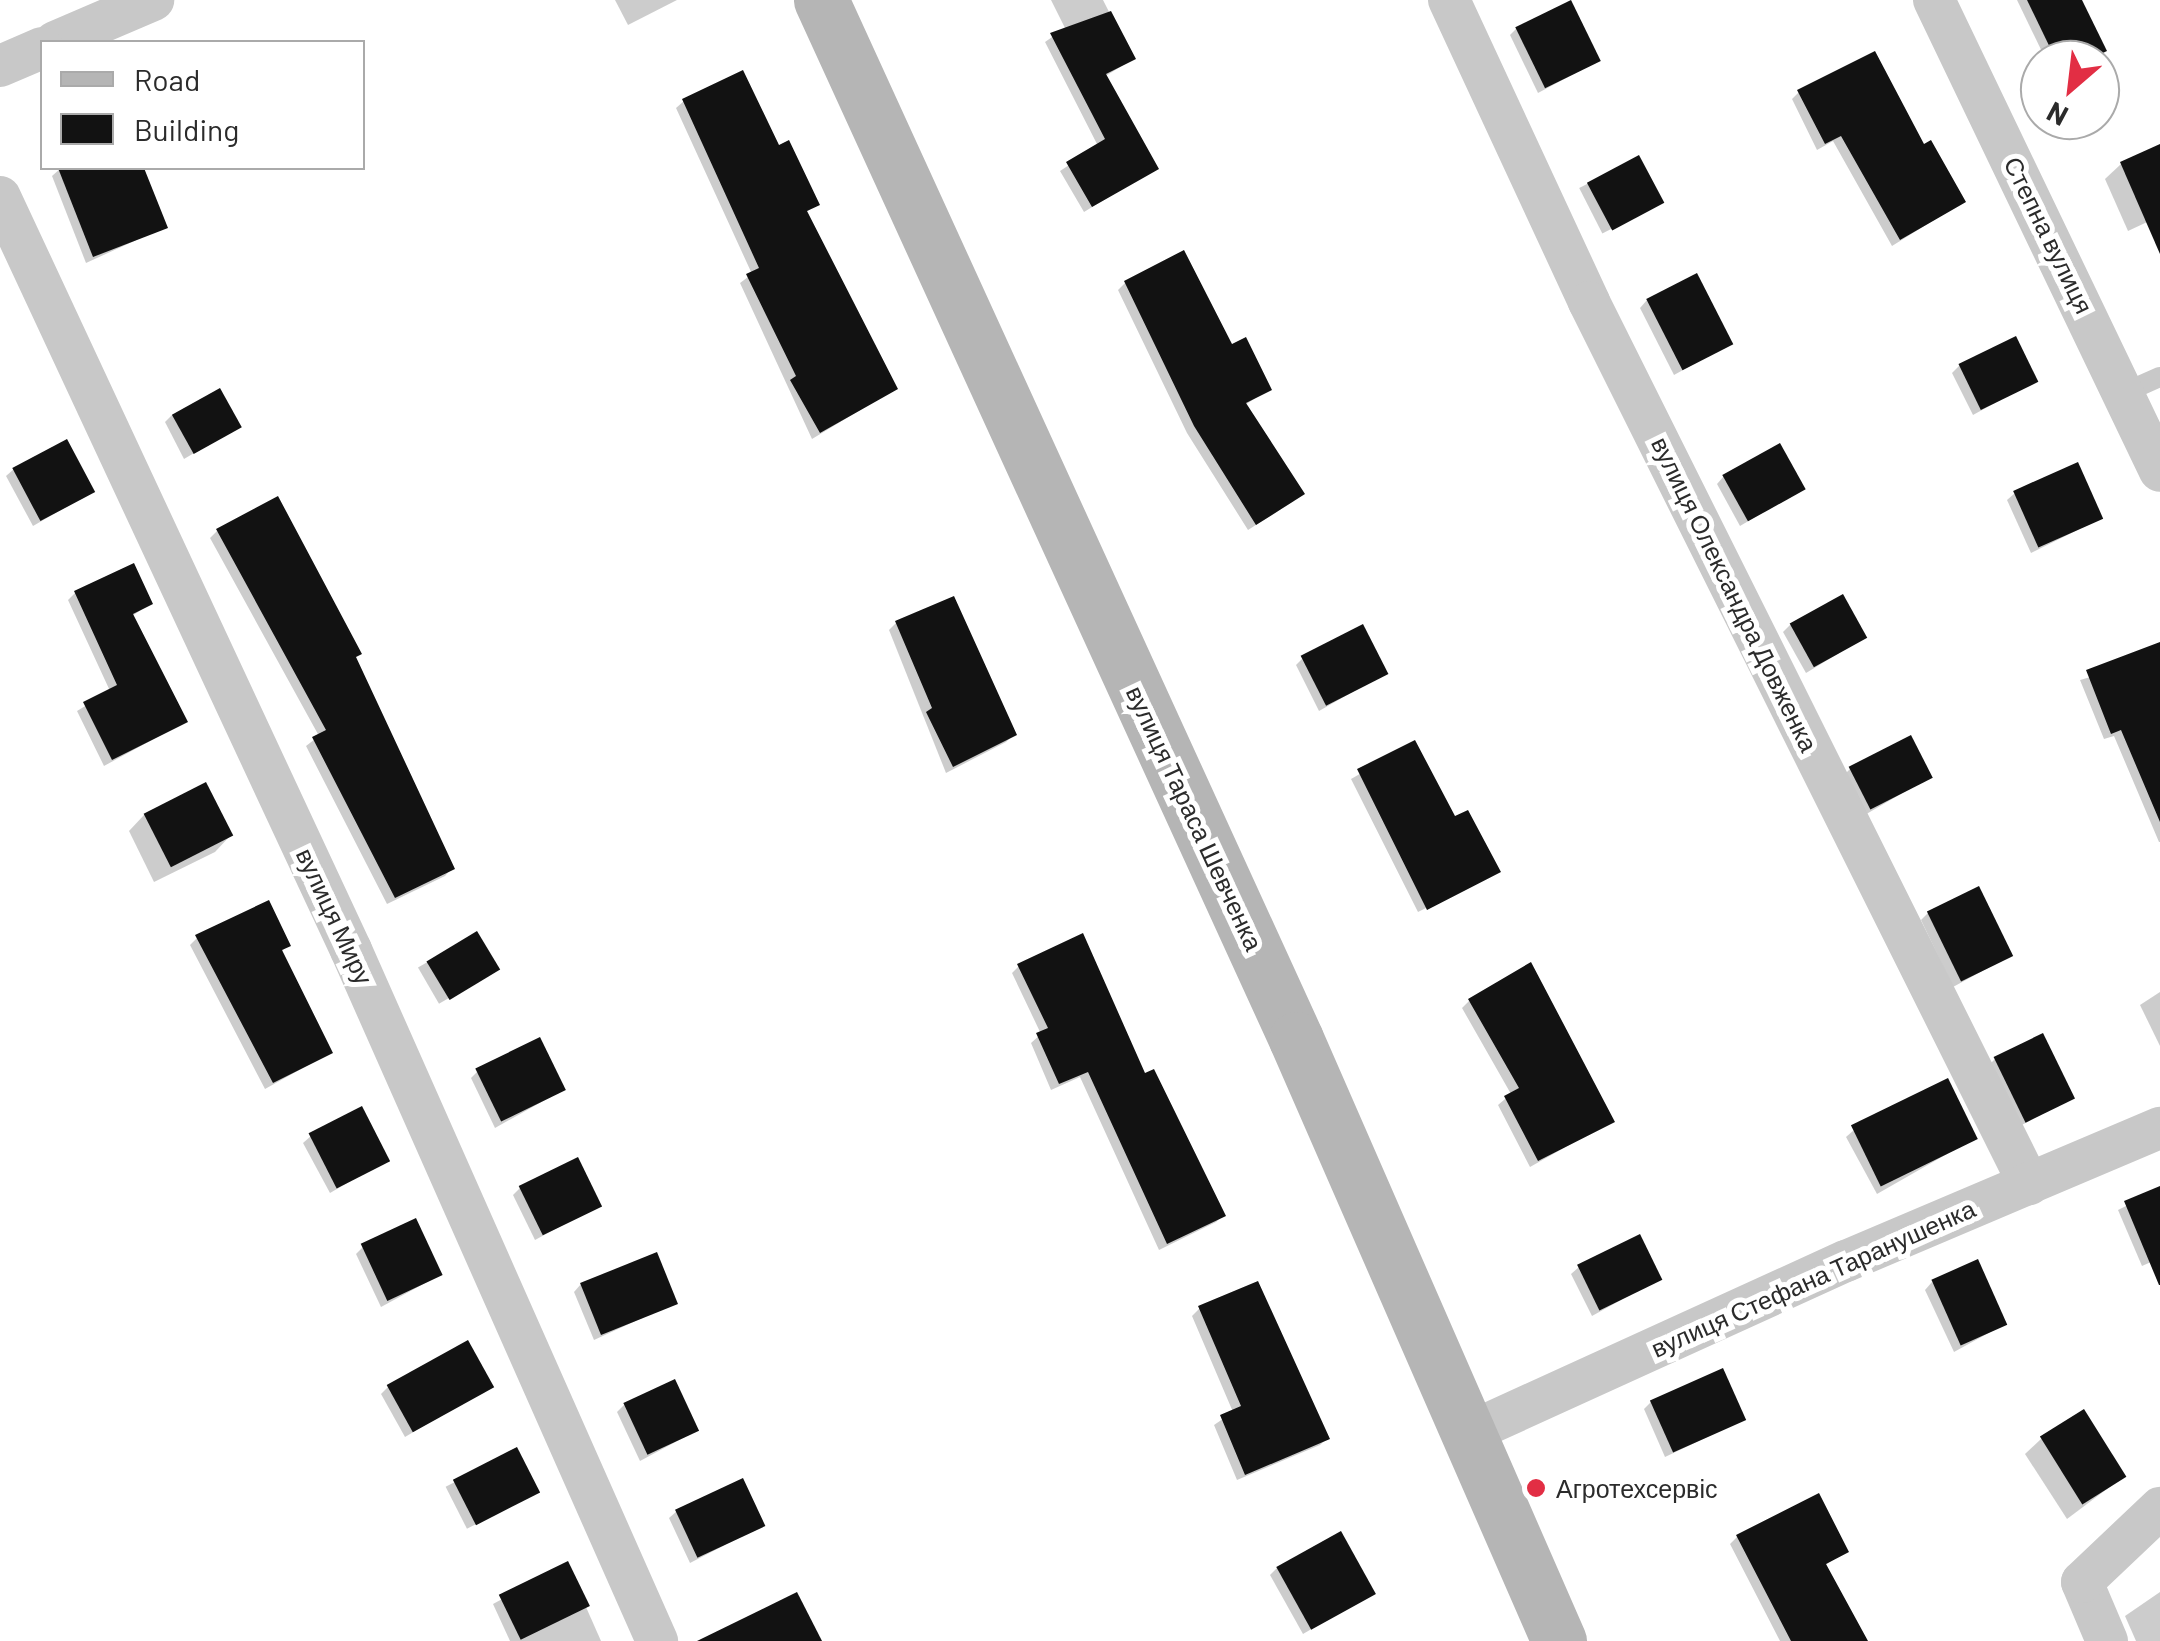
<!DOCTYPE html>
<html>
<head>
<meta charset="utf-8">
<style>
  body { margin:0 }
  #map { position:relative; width:2160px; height:1641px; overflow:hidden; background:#fff; font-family:Barlow,sans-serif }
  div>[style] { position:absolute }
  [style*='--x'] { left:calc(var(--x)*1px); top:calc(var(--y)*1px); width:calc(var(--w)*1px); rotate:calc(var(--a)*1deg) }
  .shadow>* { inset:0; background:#0003; transform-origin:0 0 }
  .building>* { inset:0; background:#121212; transform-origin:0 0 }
  .lane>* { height:20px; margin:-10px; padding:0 10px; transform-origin:10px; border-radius:10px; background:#c8c8c8 }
  .street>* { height:42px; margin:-21px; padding:0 21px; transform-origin:21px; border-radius:21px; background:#c8c8c8 }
  .secondary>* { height:55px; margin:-27.5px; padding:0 27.5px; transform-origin:27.5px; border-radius:27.5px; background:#b5b5b5 }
  .dots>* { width:28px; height:28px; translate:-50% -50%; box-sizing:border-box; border:5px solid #fff; border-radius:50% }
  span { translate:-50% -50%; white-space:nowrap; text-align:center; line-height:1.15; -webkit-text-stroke:10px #fff; paint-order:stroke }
  .street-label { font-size:25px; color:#2b2b2b }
  .poi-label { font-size:25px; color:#2b2b2b }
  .left { translate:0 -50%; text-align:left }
  .legend { position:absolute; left:40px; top:40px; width:325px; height:130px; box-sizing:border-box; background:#fff; border:2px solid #aaa; margin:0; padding:12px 18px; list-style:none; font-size:30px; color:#2b2b2b }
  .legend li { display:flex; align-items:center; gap:20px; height:50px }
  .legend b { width:50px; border:2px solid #aaa }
  .north { position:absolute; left:2020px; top:40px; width:100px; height:100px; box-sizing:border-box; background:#fff; border:2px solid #aaa; border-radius:50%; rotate:208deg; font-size:28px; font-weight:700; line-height:40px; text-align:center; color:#2b2b2b }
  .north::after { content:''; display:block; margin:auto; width:35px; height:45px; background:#e22e44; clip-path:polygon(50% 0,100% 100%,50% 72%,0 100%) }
</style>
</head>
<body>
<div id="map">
  <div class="shadow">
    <i style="clip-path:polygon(615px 0,677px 0,628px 25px)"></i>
    <i style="clip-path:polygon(1051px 0,1103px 0,1133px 59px,1104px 77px,1156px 168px,1084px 212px,1060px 171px,1098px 146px,1045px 42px,1065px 28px)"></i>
    <i style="clip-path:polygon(2017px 0,2080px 0,2104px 50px,2091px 60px,2046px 60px)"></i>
    <i style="clip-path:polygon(1517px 28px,1598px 61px,1538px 93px,1510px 35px)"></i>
    <i style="clip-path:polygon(1799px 92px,1923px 147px,1963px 202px,1892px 246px,1833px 141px,1817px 150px,1792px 99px)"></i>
    <i style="clip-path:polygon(684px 101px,778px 148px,817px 204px,805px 213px,895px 389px,812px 439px,740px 283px,752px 274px,676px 108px)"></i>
    <i style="clip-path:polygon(2160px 147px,2160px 216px,2128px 231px,2105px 179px,2121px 164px)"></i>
    <i style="left:1638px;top:158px;width:51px;height:66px;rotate:63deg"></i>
    <i style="clip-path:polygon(61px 168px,141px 168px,165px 227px,86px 263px,52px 176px)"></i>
    <i style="clip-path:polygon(1125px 283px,1231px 347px,1269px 389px,1245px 405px,1294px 501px,1248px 530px,1187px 433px,1118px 290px)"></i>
    <i style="clip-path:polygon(1647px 300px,1730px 344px,1674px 375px,1640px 308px)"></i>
    <i style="clip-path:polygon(1959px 366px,2035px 381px,1973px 415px,1952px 373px)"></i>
    <i style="clip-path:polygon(172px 415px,238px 427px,184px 459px,165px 422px)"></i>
    <i style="clip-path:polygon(14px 469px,92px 492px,33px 526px,6px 476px)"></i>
    <i style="clip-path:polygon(1724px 476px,1803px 489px,1740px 526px,1717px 484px)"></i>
    <i style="clip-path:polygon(2015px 493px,2100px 519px,2031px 553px,2007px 500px)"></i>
    <i style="clip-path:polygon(217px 531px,354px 658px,452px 868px,445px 876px,387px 904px,306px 746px,319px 736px,210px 538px)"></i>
    <i style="clip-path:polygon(75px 593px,150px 604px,132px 616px,185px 722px,104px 766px,77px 711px,110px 691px,68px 600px)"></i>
    <i style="clip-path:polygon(896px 623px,1014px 734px,1006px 742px,946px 773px,889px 630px)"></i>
    <i style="clip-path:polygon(1790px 625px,1864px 638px,1806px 673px,1783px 632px)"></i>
    <i style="clip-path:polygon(2160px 657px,2160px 842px,2159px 842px,2114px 736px,2104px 739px,2080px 680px)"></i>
    <i style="clip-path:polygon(1303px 658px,1386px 673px,1319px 711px,1296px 665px)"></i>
    <i style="clip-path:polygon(1414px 743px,1454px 819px,1498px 872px,1418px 912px,1351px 779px)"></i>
    <i style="clip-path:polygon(1850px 769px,1930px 777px,1863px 816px,1843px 776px)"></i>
    <i style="clip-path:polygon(144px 815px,230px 836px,215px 852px,154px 882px,129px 831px)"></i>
    <i style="clip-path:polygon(1928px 913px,2010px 956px,1953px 987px,1921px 920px)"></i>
    <i style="left:476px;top:934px;width:42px;height:67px;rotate:60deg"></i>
    <i style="clip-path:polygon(197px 938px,288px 945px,280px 953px,330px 1053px,265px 1089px,190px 945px)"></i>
    <i style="clip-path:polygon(1019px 966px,1144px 1076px,1223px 1215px,1216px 1222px,1159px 1250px,1080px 1077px,1051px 1090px,1031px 1043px,1041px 1034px,1012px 973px)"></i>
    <i style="clip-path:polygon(2160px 992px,2160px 1046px,2140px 1005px)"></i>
    <i style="clip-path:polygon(1469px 1001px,1612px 1121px,1530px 1167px,1498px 1105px,1511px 1094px,1462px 1008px)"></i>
    <i style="clip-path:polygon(1995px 1059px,2072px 1098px,2018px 1127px,1988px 1066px)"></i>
    <i style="clip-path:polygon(478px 1071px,563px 1090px,495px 1128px,471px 1078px)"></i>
    <i style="clip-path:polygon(1854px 1130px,1975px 1138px,1877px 1194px,1846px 1137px)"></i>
    <i style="clip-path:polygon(311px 1136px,387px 1160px,330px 1193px,303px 1143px)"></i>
    <i style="clip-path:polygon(520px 1188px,598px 1206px,535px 1240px,513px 1195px)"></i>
    <i style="clip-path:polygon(2160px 1189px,2160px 1258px,2142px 1266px,2118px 1210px)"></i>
    <i style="clip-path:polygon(363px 1247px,440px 1275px,381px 1307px,356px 1254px)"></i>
    <i style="clip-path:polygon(1579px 1267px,1659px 1279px,1592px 1316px,1571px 1274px)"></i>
    <i style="clip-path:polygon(1932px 1282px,2005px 1324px,1954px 1352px,1925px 1290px)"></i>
    <i style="clip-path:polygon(581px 1284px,675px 1303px,594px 1340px,574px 1292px)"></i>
    <i style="clip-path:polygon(1200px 1308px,1327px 1438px,1320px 1445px,1237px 1480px,1214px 1425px,1233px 1412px,1192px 1316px)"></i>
    <i style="clip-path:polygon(491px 1386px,405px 1437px,381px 1394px,388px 1387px)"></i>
    <i style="clip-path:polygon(1651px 1402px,1743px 1420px,1665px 1457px,1644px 1409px)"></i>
    <i style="clip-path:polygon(624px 1405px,696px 1431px,640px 1461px,617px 1412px)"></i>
    <i style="clip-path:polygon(2041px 1439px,2123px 1477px,2067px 1519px,2025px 1454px)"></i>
    <i style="left:516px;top:1451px;width:47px;height:79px;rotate:63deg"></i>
    <i style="clip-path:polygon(677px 1511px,762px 1526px,690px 1563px,669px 1518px)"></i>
    <i style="clip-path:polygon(1737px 1537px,1846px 1551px,1824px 1566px,1865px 1641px,1780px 1641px,1730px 1544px)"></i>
    <i style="clip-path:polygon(567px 1564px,601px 1641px,510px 1641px,493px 1604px)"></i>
    <i style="clip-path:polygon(1277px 1568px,1373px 1593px,1303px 1634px,1270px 1575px)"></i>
    <i style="clip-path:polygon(2160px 1592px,2160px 1641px,2136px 1641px,2125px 1616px)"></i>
  </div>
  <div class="building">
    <i style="left:1571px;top:0;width:68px;height:62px;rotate:64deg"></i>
    <i style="clip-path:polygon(2027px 0,2082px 0,2107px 51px,2088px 60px,2056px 60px)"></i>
    <i style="clip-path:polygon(1111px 11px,1136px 59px,1106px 74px,1159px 169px,1092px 207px,1066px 162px,1105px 139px,1050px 33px)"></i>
    <i style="clip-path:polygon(1875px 51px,1924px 144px,1931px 140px,1966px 202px,1900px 240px,1841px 136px,1825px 144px,1797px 90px)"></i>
    <i style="clip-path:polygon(743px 70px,779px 145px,789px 140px,820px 205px,807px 211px,898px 389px,820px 433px,790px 380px,796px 376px,746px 274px,759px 268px,682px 99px)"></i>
    <i style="clip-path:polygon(2160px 144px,2160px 254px,2120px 162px)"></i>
    <i style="left:1639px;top:155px;width:54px;height:59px;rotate:62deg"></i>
    <i style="clip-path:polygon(58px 168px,144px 168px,168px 228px,93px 257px)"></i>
    <i style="clip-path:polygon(1184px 250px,1232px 344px,1246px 337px,1272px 390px,1246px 403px,1305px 494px,1256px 525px,1194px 426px,1124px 281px)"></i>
    <i style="left:1697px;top:273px;width:80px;height:57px;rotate:63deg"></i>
    <i style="left:2016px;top:336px;width:51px;height:64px;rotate:64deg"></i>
    <i style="left:220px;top:388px;width:45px;height:55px;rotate:61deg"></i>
    <i style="left:67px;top:439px;width:60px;height:62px;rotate:62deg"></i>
    <i style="left:1780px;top:443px;width:53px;height:66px;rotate:61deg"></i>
    <i style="left:2078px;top:462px;width:62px;height:71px;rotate:66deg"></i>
    <i style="clip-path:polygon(278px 496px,362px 654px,356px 657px,455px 869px,395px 898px,312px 737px,326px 730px,216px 529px)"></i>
    <i style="clip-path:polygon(134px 563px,153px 604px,133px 614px,188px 722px,112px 760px,83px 702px,117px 685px,74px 591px)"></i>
    <i style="left:1843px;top:594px;width:50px;height:61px;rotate:61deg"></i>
    <i style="clip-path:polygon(954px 596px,1017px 735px,953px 767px,926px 712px,932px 708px,895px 621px)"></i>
    <i style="left:1363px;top:624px;width:56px;height:70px;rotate:63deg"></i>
    <i style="clip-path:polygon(2160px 642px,2160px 822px,2121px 730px,2111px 734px,2086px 670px)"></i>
    <i style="left:1911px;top:735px;width:48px;height:70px;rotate:63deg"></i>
    <i style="clip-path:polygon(1415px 740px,1455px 816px,1468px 810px,1501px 872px,1427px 910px,1357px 769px)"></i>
    <i style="left:206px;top:782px;width:60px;height:70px;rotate:63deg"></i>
    <i style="left:1979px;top:886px;width:78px;height:58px;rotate:64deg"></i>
    <i style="clip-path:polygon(269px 900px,291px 946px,282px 950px,333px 1053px,273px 1083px,195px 935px)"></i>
    <i style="left:477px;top:931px;width:45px;height:59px;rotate:59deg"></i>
    <i style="clip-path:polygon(1083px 933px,1145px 1073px,1154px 1069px,1226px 1216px,1167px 1244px,1088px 1072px,1059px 1084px,1036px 1033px,1048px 1028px,1017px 964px)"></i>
    <i style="clip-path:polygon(1531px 962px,1615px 1122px,1538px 1161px,1504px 1096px,1519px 1088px,1468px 999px)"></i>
    <i style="left:2043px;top:1033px;width:73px;height:55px;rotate:64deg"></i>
    <i style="left:540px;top:1037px;width:59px;height:72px;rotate:64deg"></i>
    <i style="left:1948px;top:1078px;width:68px;height:108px;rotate:64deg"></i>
    <i style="left:362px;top:1106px;width:62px;height:60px;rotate:63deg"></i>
    <i style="left:578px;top:1157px;width:55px;height:66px;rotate:64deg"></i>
    <i style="clip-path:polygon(2160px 1186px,2160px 1285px,2159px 1285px,2124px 1201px)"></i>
    <i style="left:416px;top:1218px;width:63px;height:61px;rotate:65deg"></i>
    <i style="left:1640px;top:1234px;width:51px;height:70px;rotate:64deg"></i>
    <i style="left:657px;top:1252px;width:56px;height:83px;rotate:68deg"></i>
    <i style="left:1978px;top:1259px;width:72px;height:51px;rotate:66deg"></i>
    <i style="clip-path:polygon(1258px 1281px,1330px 1439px,1245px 1475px,1220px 1415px,1241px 1406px,1198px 1306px)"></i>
    <i style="left:468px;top:1340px;width:54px;height:93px;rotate:61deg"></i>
    <i style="left:1723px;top:1368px;width:57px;height:80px;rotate:66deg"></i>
    <i style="left:675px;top:1379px;width:57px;height:57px;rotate:65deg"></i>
    <i style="left:2084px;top:1409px;width:80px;height:52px;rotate:58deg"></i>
    <i style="left:517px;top:1447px;width:51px;height:72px;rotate:63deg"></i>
    <i style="left:743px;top:1478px;width:53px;height:75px;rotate:65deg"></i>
    <i style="clip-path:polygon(1819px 1493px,1849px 1552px,1826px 1564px,1868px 1641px,1791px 1641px,1736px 1535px)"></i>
    <i style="left:1341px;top:1531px;width:72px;height:74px;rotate:61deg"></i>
    <i style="left:568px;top:1561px;width:50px;height:77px;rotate:64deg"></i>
    <i style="clip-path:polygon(797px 1592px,822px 1641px,697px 1641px)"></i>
  </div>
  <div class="lane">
    <i style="--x:2126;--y:392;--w:37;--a:-24"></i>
  </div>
  <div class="street">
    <i style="--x:1449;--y:0;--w:333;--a:65.1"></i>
    <i style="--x:1589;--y:302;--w:986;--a:63.49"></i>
    <i style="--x:1934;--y:0;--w:522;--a:64.37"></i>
    <i style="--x:55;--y:42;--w:107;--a:-23.2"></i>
    <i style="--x:0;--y:66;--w:46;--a:-23.2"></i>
    <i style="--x:0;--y:197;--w:831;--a:65.01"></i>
    <i style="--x:351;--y:950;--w:756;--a:66.11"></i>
    <i style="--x:1468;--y:1433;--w:415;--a:-24.5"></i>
    <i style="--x:1846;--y:1261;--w:341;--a:-23"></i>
    <i style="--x:2107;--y:1641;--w:64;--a:-113"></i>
    <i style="--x:2082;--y:1582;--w:108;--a:-43.5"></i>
  </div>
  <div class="secondary">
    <i style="--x:821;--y:0;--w:1142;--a:65.43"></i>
    <i style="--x:1296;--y:1039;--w:657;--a:66.4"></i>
  </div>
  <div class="dots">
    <i style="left:1536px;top:1488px;background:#e22e44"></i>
  </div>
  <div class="street-label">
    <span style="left:2049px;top:235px;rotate:64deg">Степна вулиця</span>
    <span style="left:1735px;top:594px;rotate:64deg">вулиця Олександра Довженка</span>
    <span style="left:1195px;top:818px;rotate:65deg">вулиця Тараса Шевченка</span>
    <span style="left:335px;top:916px;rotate:65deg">вулиця Миру</span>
    <span style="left:1813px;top:1278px;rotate:-24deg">вулиця Стефана Таранушенка</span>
  </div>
  <div class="poi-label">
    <span class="left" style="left:1556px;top:1488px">Агротехсервіс</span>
  </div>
  <ul class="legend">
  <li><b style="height:12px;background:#b5b5b5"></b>Road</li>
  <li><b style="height:28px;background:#121212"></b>Building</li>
  </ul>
  <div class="north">N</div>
</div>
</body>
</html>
